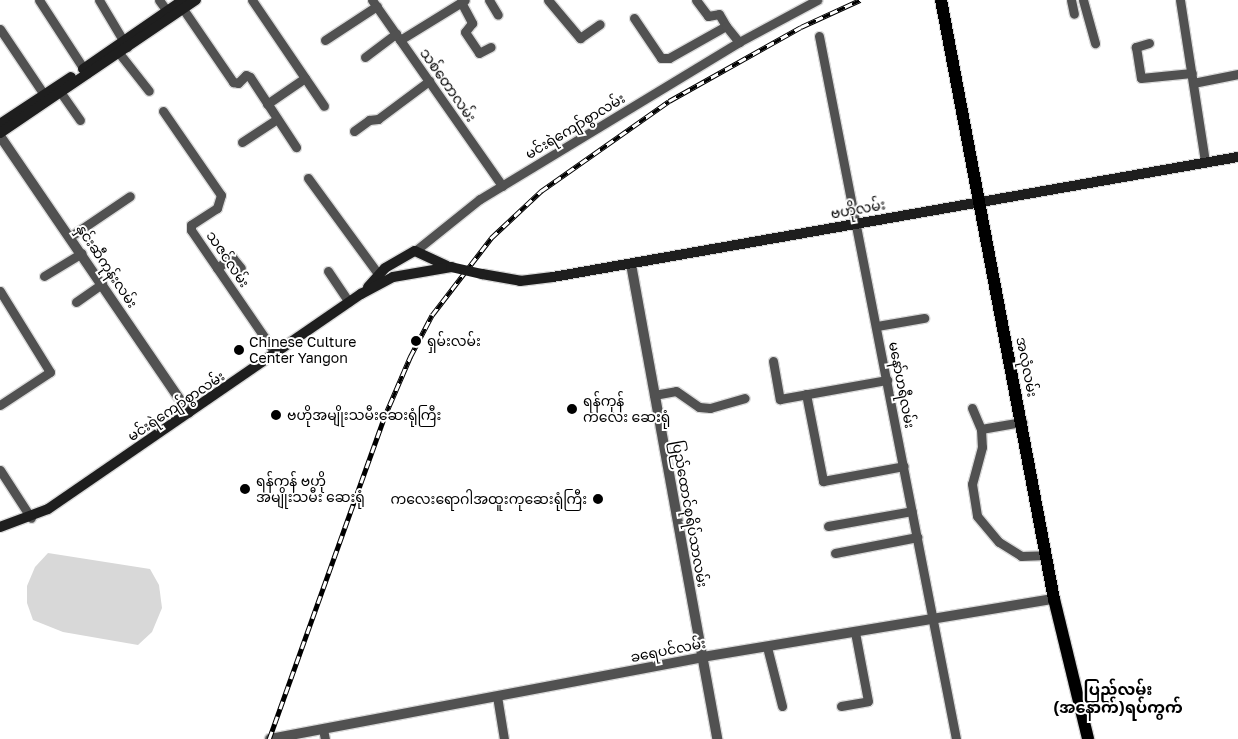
<!DOCTYPE html>
<html>
<head>
<meta charset="utf-8">
<style>
  body { margin:0 }
  #map { position:relative; width:1238px; height:739px; overflow:hidden; background:#fff; font-family:"Golos Text","Noto Sans Myanmar",sans-serif }
  div>[style] { position:absolute }
  [style*='--x'] { left:calc(var(--x)*1px); top:calc(var(--y)*1px); width:calc(var(--w)*1px); rotate:calc(var(--a)*1deg) }
  .green>* { inset:0; background:#d8d8d8 }
  .roads { filter:drop-shadow(1px 0 #dbdbdb) drop-shadow(-1px 0 #dbdbdb) drop-shadow(0 1px #dbdbdb) drop-shadow(0 -1px #dbdbdb) }
  .minor>* { height:9px; margin:-4.5px; padding:0 4.5px; transform-origin:4.5px; border-radius:4.5px; background:#515151 }
  .tertiary>* { height:10px; margin:-5px; padding:0 5px; transform-origin:5px; border-radius:5px; background:#515151 }
  .secondary>* { height:10px; margin:-5px; padding:0 5px; transform-origin:5px; border-radius:5px; background:#1e1e1e }
  .primary>* { height:12px; margin:-6px; padding:0 6px; transform-origin:6px; border-radius:6px; background:#000 }
  .rail>* { height:4.5px; margin-top:-2.25px; transform-origin:0; background:repeating-linear-gradient(90deg,#fff 0 8px,#000 0 16px); box-sizing:border-box; border-block:1px solid #000 }
  .secondary-bridge>* { height:10px; margin:-5px; padding:0 5px; transform-origin:5px; border-radius:5px; background:#1e1e1e }
  .dots>* { width:14px; height:14px; translate:-50% -50%; box-sizing:border-box; border:2px solid #fff; border-radius:50% }
  span { translate:-50% -50%; white-space:nowrap; text-align:center; line-height:1.15; -webkit-text-stroke:4px #fff; paint-order:stroke }
  .street-label { font-size:14px; color:#000 }
  .poi-label { font-size:14px; color:#000 }
  .left { translate:0 -50%; text-align:left }
  .right { translate:-100% -50%; text-align:right }
  .quarter-label { font-size:16px; color:#000; font-weight:700 }
</style>
</head>
<body>
<div id="map">
  <div class="green">
    <i style="clip-path:polygon(48px 553px,150px 569px,159px 585px,162px 608px,152px 632px,138px 645px,63px 632px,33px 620px,27px 603px,27px 586px,35px 567px)"></i>
  </div>
  <div class="roads">
    <div class="minor">
      <i style="--x:39;--y:0;--w:88;--a:57"></i>
      <i style="--x:99;--y:0;--w:55;--a:59.2"></i>
      <i style="--x:159;--y:0;--w:19;--a:54"></i>
      <i style="--x:252;--y:0;--w:128;--a:55.8"></i>
      <i style="--x:372;--y:0;--w:227;--a:55"></i>
      <i style="--x:489;--y:0;--w:17;--a:59"></i>
      <i style="--x:548;--y:0;--w:50;--a:49.9"></i>
      <i style="--x:580;--y:38;--w:24;--a:-35"></i>
      <i style="--x:696;--y:0;--w:20;--a:53"></i>
      <i style="--x:708;--y:16;--w:11;--a:-10"></i>
      <i style="--x:719;--y:14;--w:14;--a:60"></i>
      <i style="--x:1071;--y:0;--w:14;--a:78"></i>
      <i style="--x:1083;--y:0;--w:45;--a:74.4"></i>
      <i style="--x:1180;--y:0;--w:164;--a:81.2"></i>
      <i style="--x:461;--y:2;--w:24;--a:62"></i>
      <i style="--x:472;--y:23;--w:11;--a:128"></i>
      <i style="--x:465;--y:32;--w:25;--a:56"></i>
      <i style="--x:479;--y:53;--w:13;--a:-27"></i>
      <i style="--x:179;--y:3;--w:96;--a:55.6"></i>
      <i style="--x:233;--y:82;--w:5;--a:11"></i>
      <i style="--x:238;--y:83;--w:11;--a:-45"></i>
      <i style="--x:246;--y:75;--w:4;--a:27"></i>
      <i style="--x:250;--y:77;--w:84;--a:56.7"></i>
      <i style="--x:634;--y:18;--w:48;--a:56"></i>
      <i style="--x:661;--y:58;--w:8;--a:0"></i>
      <i style="--x:669;--y:58;--w:65;--a:-29.3"></i>
      <i style="--x:726;--y:26;--w:21;--a:51"></i>
      <i style="--x:0;--y:29;--w:84;--a:56.1"></i>
      <i style="--x:819;--y:36;--w:716;--a:78.97"></i>
      <i style="--x:325;--y:40;--w:62;--a:-33.2"></i>
      <i style="--x:400;--y:40;--w:76;--a:-31.6"></i>
      <i style="--x:1149;--y:43;--w:14;--a:163"></i>
      <i style="--x:1136;--y:47;--w:31;--a:81"></i>
      <i style="--x:1141;--y:78;--w:51;--a:-5.6"></i>
      <i style="--x:119;--y:53;--w:48;--a:51.7"></i>
      <i style="--x:365;--y:57;--w:39;--a:-37"></i>
      <i style="--x:1193;--y:83;--w:46;--a:-11.3"></i>
      <i style="--x:61;--y:93;--w:33;--a:55"></i>
      <i style="--x:267;--y:104;--w:46;--a:-34.4"></i>
      <i style="--x:163;--y:111;--w:102;--a:55.4"></i>
      <i style="--x:221;--y:195;--w:14;--a:107"></i>
      <i style="--x:217;--y:208;--w:31;--a:147"></i>
      <i style="--x:191;--y:225;--w:5;--a:90"></i>
      <i style="--x:191;--y:230;--w:150;--a:55.6"></i>
      <i style="--x:354;--y:131;--w:19;--a:-36"></i>
      <i style="--x:369;--y:120;--w:9;--a:-6"></i>
      <i style="--x:378;--y:119;--w:64;--a:-36.7"></i>
      <i style="--x:242;--y:142;--w:42;--a:-33.3"></i>
      <i style="--x:308;--y:178;--w:120;--a:53.8"></i>
      <i style="--x:71;--y:236;--w:71;--a:-34.1"></i>
      <i style="--x:415;--y:251;--w:83;--a:-38.7"></i>
      <i style="--x:480;--y:199;--w:303;--a:-31.2"></i>
      <i style="--x:739;--y:42;--w:89;--a:-28.3"></i>
      <i style="--x:217;--y:268;--w:19;--a:-36"></i>
      <i style="--x:232;--y:257;--w:14;--a:51"></i>
      <i style="--x:328;--y:271;--w:37;--a:56"></i>
      <i style="--x:44;--y:276;--w:44;--a:-31.2"></i>
      <i style="--x:0;--y:291;--w:95;--a:58.3"></i>
      <i style="--x:50;--y:372;--w:60;--a:146.6"></i>
      <i style="--x:76;--y:302;--w:32;--a:-35"></i>
      <i style="--x:877;--y:326;--w:48;--a:-9.7"></i>
      <i style="--x:773;--y:361;--w:39;--a:80"></i>
      <i style="--x:780;--y:399;--w:109;--a:-10.1"></i>
      <i style="--x:806;--y:394;--w:89;--a:78.9"></i>
      <i style="--x:823;--y:481;--w:82;--a:-10.5"></i>
      <i style="--x:654;--y:395;--w:22;--a:-10"></i>
      <i style="--x:676;--y:391;--w:28;--a:35"></i>
      <i style="--x:699;--y:407;--w:11;--a:5"></i>
      <i style="--x:710;--y:408;--w:36;--a:-16"></i>
      <i style="--x:972;--y:408;--w:23;--a:67"></i>
      <i style="--x:981;--y:429;--w:18;--a:87"></i>
      <i style="--x:982;--y:447;--w:38;--a:105"></i>
      <i style="--x:972;--y:484;--w:32;--a:81"></i>
      <i style="--x:977;--y:516;--w:34;--a:50"></i>
      <i style="--x:999;--y:542;--w:26;--a:32"></i>
      <i style="--x:1021;--y:556;--w:25;--a:-2"></i>
      <i style="--x:981;--y:429;--w:42;--a:-9.7"></i>
      <i style="--x:0;--y:470;--w:57;--a:57.1"></i>
      <i style="--x:828;--y:526;--w:85;--a:-10.1"></i>
      <i style="--x:835;--y:553;--w:84;--a:-11"></i>
      <i style="--x:767;--y:647;--w:61;--a:75.7"></i>
      <i style="--x:497;--y:696;--w:44;--a:80.8"></i>
      <i style="--x:841;--y:706;--w:27;--a:-10"></i>
      <i style="--x:868;--y:701;--w:70;--a:-100.7"></i>
      <i style="--x:323;--y:729;--w:10;--a:79"></i>
    </div>
    <div class="tertiary">
      <i style="--x:0;--y:136;--w:335;--a:55.7"></i>
      <i style="--x:631;--y:264;--w:483;--a:79.7"></i>
      <i style="--x:270;--y:739;--w:440;--a:-10.7"></i>
      <i style="--x:702;--y:657;--w:357;--a:-9.4"></i>
    </div>
    <div class="secondary">
      <i style="--x:83;--y:69;--w:121;--a:-34.6"></i>
      <i style="--x:0;--y:124;--w:85;--a:-33.5"></i>
      <i style="--x:0;--y:133;--w:237;--a:-34.2"></i>
      <i style="--x:482;--y:274;--w:39;--a:10"></i>
      <i style="--x:520;--y:281;--w:33;--a:-7"></i>
      <i style="--x:553;--y:277;--w:695;--a:-9.94"></i>
      <i style="--x:368;--y:287;--w:25;--a:-48"></i>
      <i style="--x:385;--y:268;--w:34;--a:-30"></i>
      <i style="--x:415;--y:251;--w:35;--a:25"></i>
      <i style="--x:0;--y:527;--w:51;--a:-20.6"></i>
      <i style="--x:48;--y:509;--w:380;--a:-34.5"></i>
      <i style="--x:361;--y:294;--w:36;--a:-28"></i>
      <i style="--x:393;--y:277;--w:59;--a:-9.8"></i>
    </div>
    <div class="primary">
      <i style="--x:941;--y:0;--w:610;--a:79.32"></i>
      <i style="--x:1054;--y:599;--w:144;--a:76.3"></i>
    </div>
  </div>
  <div class="rail">
    <i style="--x:269;--y:739;--w:339;--a:-70.3"></i>
    <i style="--x:383;--y:420;--w:69;--a:-66.8"></i>
    <i style="--x:410;--y:357;--w:47;--a:-62.4"></i>
    <i style="--x:432;--y:315;--w:97;--a:-52.5"></i>
    <i style="--x:491;--y:238;--w:69;--a:-43.2"></i>
    <i style="--x:541;--y:191;--w:156;--a:-35.1"></i>
    <i style="--x:669;--y:101;--w:151;--a:-29.3"></i>
    <i style="--x:801;--y:27;--w:65;--a:-24.6"></i>
  </div>
  <div class="secondary-bridge">
    <i style="--x:451;--y:267;--w:32;--a:13"></i>
  </div>
  <div class="dots">
    <i style="left:416px;top:341px;background:#000"></i>
    <i style="left:239px;top:350px;background:#000"></i>
    <i style="left:572px;top:409px;background:#000"></i>
    <i style="left:276px;top:415px;background:#000"></i>
    <i style="left:245px;top:489px;background:#000"></i>
    <i style="left:598px;top:499px;background:#000"></i>
  </div>
  <div class="street-label">
    <span style="left:448px;top:85px;rotate:55deg">သစ်တောလမ်း</span>
    <span style="left:575px;top:126px;rotate:-31deg">မင်းရဲကျော်စွာလမ်း</span>
    <span style="left:858px;top:209px;rotate:-10deg">ဗဟိုလမ်း</span>
    <span style="left:228px;top:259px;rotate:56deg">သဇင်လမ်း</span>
    <span style="left:107px;top:266px;rotate:56deg">နှင်းဆီကုန်းလမ်း</span>
    <span style="left:1027px;top:367px;rotate:79deg">အလုံလမ်း</span>
    <span style="left:902px;top:385px;rotate:79deg">မနော်ဟရီလမ်း</span>
    <span style="left:176px;top:406px;rotate:-34deg">မင်းရဲကျော်စွာလမ်း</span>
    <span style="left:690px;top:514px;rotate:80deg">ပြည်ထောင်စုရိပ်သာလမ်း</span>
    <span style="left:668px;top:650px;rotate:-11deg">ခရေပင်လမ်း</span>
  </div>
  <div class="poi-label">
    <span class="left" style="left:427px;top:341px">ရှမ်းလမ်း</span>
    <span class="left" style="left:249px;top:350px">Chinese Culture<br>Center Yangon</span>
    <span class="left" style="left:583px;top:409px">ရန်ကုန်<br>ကလေး ဆေးရုံ</span>
    <span class="left" style="left:287px;top:415px">ဗဟိုအမျိုးသမီးဆေးရုံကြီး</span>
    <span class="left" style="left:256px;top:489px">ရန်ကုန် ဗဟို<br>အမျိုးသမီး ဆေးရုံ</span>
    <span class="right" style="left:587px;top:499px">ကလေးရောဂါအထူးကုဆေးရုံကြီး</span>
  </div>
  <div class="quarter-label">
    <span style="left:1118px;top:698px">ပြည်လမ်း<br>(အနောက်)ရပ်ကွက်</span>
  </div>
</div>
</body>
</html>
